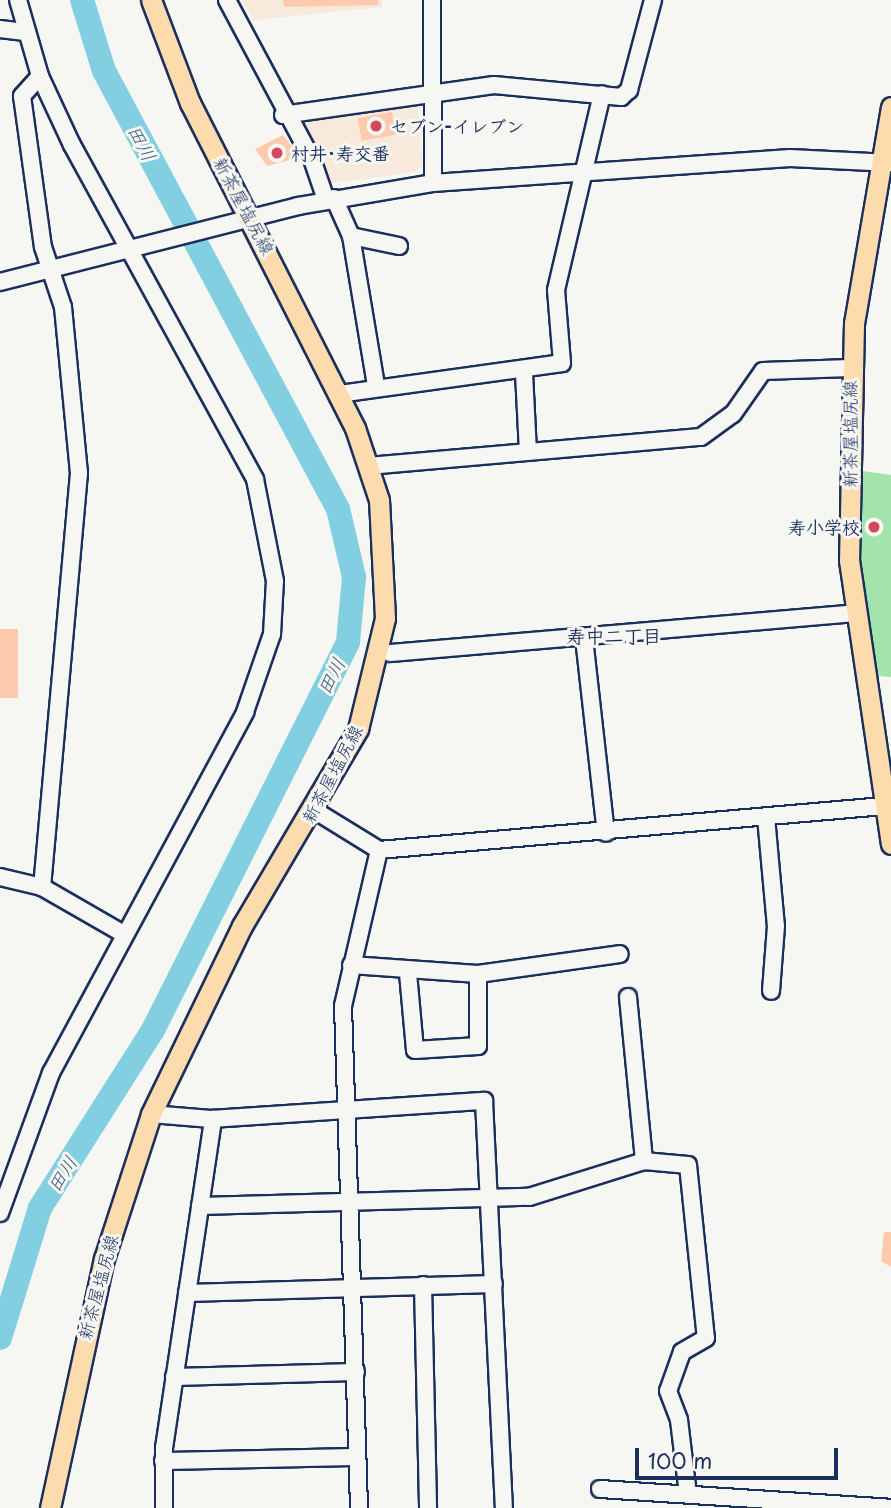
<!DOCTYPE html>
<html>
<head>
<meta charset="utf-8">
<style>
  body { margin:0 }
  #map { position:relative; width:891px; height:1508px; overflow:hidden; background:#f6f6f2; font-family:"Playpen Sans","Klee One",sans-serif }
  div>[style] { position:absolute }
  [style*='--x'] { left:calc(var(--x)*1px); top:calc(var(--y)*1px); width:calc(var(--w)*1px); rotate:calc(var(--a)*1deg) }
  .built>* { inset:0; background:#f8e9dd }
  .green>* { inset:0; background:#a3e3ac }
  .river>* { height:24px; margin:-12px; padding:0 12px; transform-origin:12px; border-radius:12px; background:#83cfe2 }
  .building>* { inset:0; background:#fdcaad; transform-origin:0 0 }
  .roads { filter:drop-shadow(2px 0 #1b2f5e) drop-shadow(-2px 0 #1b2f5e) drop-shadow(0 2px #1b2f5e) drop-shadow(0 -2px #1b2f5e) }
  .minor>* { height:16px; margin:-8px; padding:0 8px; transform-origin:8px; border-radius:8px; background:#f6f6f2 }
  .major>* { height:19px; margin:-9.5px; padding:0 9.5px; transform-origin:9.5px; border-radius:9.5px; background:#fcdcac }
  .dots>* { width:19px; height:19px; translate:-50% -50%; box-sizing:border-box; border:4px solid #f6f6f2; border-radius:50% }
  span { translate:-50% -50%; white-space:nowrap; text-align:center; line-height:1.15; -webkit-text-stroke:6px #f6f6f2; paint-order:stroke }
  .poi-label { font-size:18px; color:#1b2f5e; font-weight:700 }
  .left { translate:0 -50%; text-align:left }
  .right { translate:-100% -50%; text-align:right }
  .street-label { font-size:18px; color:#1b2f5e }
  .water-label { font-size:19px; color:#35577f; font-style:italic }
  .neighbourhood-label { font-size:19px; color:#1b2f5e; font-weight:700 }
  .scale { position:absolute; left:635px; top:1448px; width:203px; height:32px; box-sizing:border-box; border:4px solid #1b2f5e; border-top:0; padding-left:9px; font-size:21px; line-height:24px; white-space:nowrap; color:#1b2f5e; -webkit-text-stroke:5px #f6f6f2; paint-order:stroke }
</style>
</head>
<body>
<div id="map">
  <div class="built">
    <i style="clip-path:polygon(242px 0,382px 0,382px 7px,253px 20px)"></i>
    <i style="clip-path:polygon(417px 102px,423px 165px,414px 172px,327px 184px,299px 119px)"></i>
  </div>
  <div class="green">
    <i style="clip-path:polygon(863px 471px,891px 475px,891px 677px,867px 675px,856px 577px,857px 477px)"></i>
  </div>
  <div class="river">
    <i style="--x:0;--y:1338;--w:136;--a:-72.9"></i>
    <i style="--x:40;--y:1208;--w:211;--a:-57.6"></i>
    <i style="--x:153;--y:1030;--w:434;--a:-63.3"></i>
    <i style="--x:348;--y:642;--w:65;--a:-84.7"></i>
    <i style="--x:354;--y:577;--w:70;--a:-103.2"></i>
    <i style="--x:338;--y:509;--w:497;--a:-118.1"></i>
    <i style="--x:104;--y:71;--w:74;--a:-107.2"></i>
  </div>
  <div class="building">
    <i style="clip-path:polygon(283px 0,378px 0,379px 5px,284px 7px)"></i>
    <i style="left:392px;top:112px;width:23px;height:35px;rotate:80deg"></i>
    <i style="clip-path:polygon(283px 135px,300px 157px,267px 166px,255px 149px)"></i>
    <i style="left:0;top:629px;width:18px;height:69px"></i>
    <i style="clip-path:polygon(884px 1232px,891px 1232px,891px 1267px,881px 1261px)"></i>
  </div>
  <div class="roads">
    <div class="minor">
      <i style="--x:227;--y:0;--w:180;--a:61.9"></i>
      <i style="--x:312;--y:159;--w:43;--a:71.1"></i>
      <i style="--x:432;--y:0;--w:183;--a:89.7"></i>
      <i style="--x:0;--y:29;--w:25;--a:7"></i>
      <i style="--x:40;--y:76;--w:27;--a:132"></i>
      <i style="--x:22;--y:96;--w:152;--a:82.1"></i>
      <i style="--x:43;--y:247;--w:63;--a:71.6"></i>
      <i style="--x:63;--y:307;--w:167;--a:84.5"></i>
      <i style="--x:79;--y:473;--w:416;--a:95.1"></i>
      <i style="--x:283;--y:115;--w:213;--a:-8.1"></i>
      <i style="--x:494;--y:85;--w:128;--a:5.4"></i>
      <i style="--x:621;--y:97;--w:11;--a:-41"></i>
      <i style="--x:629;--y:90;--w:93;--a:-75.1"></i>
      <i style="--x:334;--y:198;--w:42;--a:65.9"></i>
      <i style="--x:351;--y:236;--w:151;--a:80.5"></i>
      <i style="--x:351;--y:236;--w:49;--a:11.8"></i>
      <i style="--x:0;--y:282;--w:308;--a:-14.3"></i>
      <i style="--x:298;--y:206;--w:137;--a:-9.7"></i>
      <i style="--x:433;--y:183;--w:358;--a:-4"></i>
      <i style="--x:790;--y:158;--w:101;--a:2.8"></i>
      <i style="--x:524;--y:373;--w:79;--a:87.1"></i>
      <i style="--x:339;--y:394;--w:225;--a:-7.9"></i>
      <i style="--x:562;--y:363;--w:73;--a:-94.7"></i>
      <i style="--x:556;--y:290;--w:201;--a:-76.8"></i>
      <i style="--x:368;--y:466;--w:334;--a:-5"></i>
      <i style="--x:701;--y:437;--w:39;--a:-36"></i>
      <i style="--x:733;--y:414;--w:52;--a:-55.1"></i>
      <i style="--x:763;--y:371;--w:87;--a:-2"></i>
      <i style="--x:584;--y:638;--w:196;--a:83.6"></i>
      <i style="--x:390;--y:653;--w:465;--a:-4.9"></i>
      <i style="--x:314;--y:810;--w:76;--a:31.6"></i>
      <i style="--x:379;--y:850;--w:160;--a:103"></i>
      <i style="--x:343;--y:1006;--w:502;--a:88.17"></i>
      <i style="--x:766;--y:817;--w:109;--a:84.8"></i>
      <i style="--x:776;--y:926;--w:65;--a:94.4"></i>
      <i style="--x:379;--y:850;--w:507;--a:-4.98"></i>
      <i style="--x:0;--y:877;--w:43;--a:13.4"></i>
      <i style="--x:42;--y:887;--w:92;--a:29.9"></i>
      <i style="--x:351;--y:965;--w:127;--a:4.1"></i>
      <i style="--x:478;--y:974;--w:143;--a:-8"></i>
      <i style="--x:408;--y:973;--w:77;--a:84.8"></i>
      <i style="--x:415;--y:1050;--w:63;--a:-3.6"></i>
      <i style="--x:478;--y:1046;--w:72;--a:-90"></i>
      <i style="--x:628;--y:997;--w:165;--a:84.4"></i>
      <i style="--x:151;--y:1114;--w:60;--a:4.8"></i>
      <i style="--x:211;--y:1119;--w:274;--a:-3.8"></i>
      <i style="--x:484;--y:1101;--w:407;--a:87.2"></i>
      <i style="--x:200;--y:1206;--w:329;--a:-1.6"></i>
      <i style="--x:529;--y:1197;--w:121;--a:-17.4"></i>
      <i style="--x:644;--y:1161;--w:44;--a:5.2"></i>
      <i style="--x:688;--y:1165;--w:174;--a:84.1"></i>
      <i style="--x:706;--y:1338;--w:28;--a:150"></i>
      <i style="--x:682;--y:1352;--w:41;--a:109.7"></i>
      <i style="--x:668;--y:1391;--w:31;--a:69"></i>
      <i style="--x:679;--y:1420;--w:75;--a:83.1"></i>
      <i style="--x:0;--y:1213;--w:149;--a:-70"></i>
      <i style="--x:51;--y:1073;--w:410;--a:-61.7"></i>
      <i style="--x:245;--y:712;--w:83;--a:-70.9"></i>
      <i style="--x:272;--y:634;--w:53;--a:-86.8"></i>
      <i style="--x:275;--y:581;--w:104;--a:-101.1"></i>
      <i style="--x:255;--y:479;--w:381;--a:-118.7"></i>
      <i style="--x:72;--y:145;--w:76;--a:-114.9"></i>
      <i style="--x:40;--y:76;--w:79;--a:-106.1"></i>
      <i style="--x:423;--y:1285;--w:223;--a:88.7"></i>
      <i style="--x:187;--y:1293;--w:307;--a:-1.7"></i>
      <i style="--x:174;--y:1377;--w:182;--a:-1.6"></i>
      <i style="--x:163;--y:1461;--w:194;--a:-1.2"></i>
      <i style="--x:600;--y:1489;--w:291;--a:3.7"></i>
      <i style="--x:164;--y:1508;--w:60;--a:-90"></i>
      <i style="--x:164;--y:1448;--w:333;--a:-81.5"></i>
    </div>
    <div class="major">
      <i style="--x:891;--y:107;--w:219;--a:99.7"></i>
      <i style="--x:854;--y:323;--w:237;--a:91.2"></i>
      <i style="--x:849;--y:560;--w:287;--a:81.6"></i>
      <i style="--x:50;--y:1508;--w:255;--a:-77.8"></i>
      <i style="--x:104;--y:1259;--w:152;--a:-72"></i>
      <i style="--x:151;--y:1114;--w:209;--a:-64.2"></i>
      <i style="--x:242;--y:926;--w:229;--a:-59.5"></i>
      <i style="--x:358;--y:729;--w:114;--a:-76.3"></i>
      <i style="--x:385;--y:618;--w:118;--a:-92.9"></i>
      <i style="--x:379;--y:500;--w:76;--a:-108.4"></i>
      <i style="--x:355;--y:428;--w:364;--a:-116.9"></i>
      <i style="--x:190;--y:103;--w:110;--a:-110.7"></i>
    </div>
  </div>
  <div class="dots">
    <i style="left:376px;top:126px;background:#d1495b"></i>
    <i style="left:277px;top:153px;background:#d1495b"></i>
    <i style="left:874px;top:527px;background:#d1495b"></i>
  </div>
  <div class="poi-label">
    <span class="left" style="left:390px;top:126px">セブン-イレブン</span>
    <span class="left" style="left:291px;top:153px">村井･寿交番</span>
    <span class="right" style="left:860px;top:527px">寿小学校</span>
  </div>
  <div class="street-label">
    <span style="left:244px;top:206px;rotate:62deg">新茶屋塩尻線</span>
    <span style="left:850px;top:434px;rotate:-90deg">新茶屋塩尻線</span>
    <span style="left:332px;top:774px;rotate:-62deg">新茶屋塩尻線</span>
    <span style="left:98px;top:1287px;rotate:-75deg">新茶屋塩尻線</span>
  </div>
  <div class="water-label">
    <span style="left:142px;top:143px;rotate:62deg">田川</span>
    <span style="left:331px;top:676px;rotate:-63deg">田川</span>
    <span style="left:62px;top:1174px;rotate:-58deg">田川</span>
  </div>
  <div class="neighbourhood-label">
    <span style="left:614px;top:636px">寿中二丁目</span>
  </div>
  <div class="scale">100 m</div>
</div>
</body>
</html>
